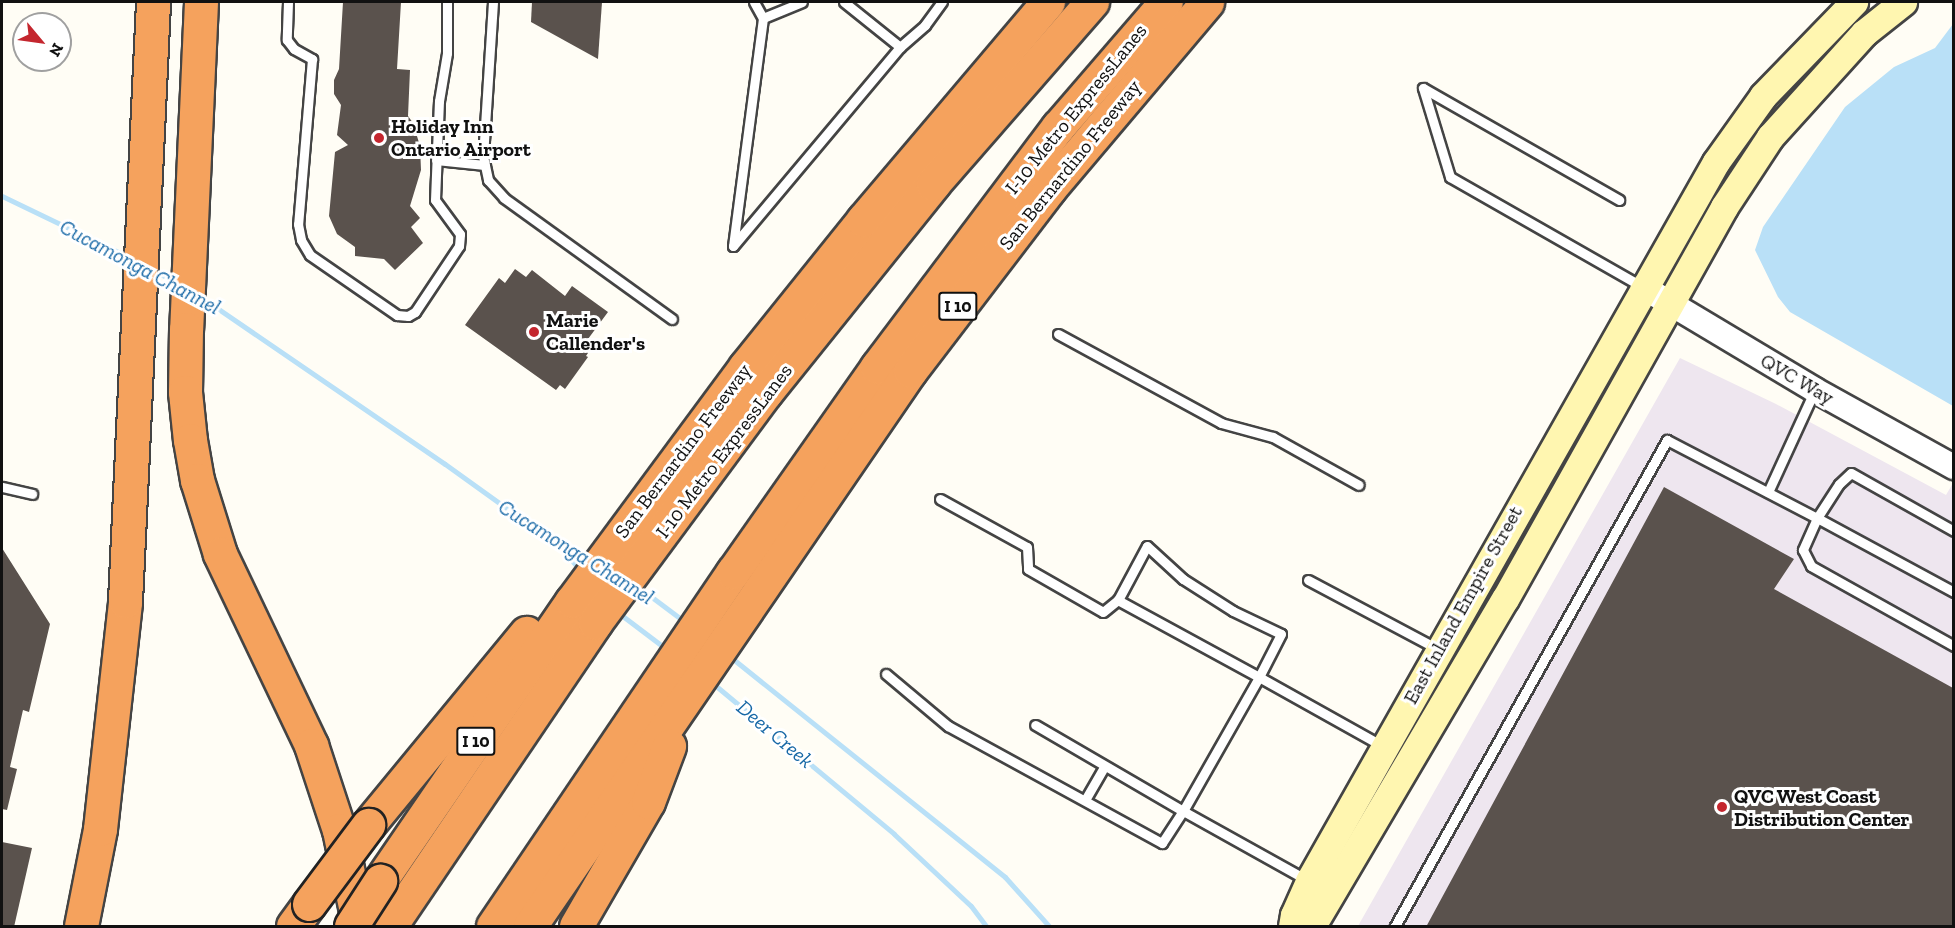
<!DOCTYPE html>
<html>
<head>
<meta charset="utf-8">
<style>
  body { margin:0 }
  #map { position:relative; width:1955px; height:928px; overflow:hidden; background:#fffdf5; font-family:"Zilla Slab",serif }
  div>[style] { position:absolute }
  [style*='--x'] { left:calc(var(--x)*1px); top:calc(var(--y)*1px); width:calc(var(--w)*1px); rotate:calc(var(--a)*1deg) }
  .industrial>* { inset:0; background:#eee6ef }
  .water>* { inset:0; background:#b9e0f7 }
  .stream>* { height:5px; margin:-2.5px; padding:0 2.5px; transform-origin:2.5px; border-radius:2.5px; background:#b9e0f7 }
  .building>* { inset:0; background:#5a524d }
  .roads { filter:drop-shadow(2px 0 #444) drop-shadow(-2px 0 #444) drop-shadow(0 2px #444) drop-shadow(0 -2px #444) }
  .service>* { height:9px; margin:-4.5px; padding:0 4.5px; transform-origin:4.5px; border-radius:4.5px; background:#fff }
  .tertiary>* { height:24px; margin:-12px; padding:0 12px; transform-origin:12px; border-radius:12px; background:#fff }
  .secondary>* { height:27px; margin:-13.5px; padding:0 13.5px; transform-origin:13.5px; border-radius:13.5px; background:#fff6b0 }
  .motorway>* { height:33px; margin:-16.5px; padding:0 16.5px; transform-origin:16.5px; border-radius:16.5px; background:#f5a25d }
  .bridges { filter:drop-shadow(2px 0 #222) drop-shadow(-2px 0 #222) drop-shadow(0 2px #222) drop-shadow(0 -2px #222) }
  .motorway-bridge>* { height:33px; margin:-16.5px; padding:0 16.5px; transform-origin:16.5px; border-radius:16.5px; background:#f5a25d }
  .dots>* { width:16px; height:16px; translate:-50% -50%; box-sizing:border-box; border:3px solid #fff; border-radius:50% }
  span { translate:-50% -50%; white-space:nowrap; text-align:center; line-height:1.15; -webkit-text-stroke:6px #fff; paint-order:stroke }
  .shield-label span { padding:2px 4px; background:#fff; border:2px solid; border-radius:4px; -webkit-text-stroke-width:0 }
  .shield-label { font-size:18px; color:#111; font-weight:700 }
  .street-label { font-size:20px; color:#111 }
  .poi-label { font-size:20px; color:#111; font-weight:700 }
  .left { translate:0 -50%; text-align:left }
  .water-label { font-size:21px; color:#1768a6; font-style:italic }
  .frame { position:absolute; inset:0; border:3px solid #111; pointer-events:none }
  .north { position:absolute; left:12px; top:12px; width:60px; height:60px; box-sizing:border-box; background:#fff; border:2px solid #a0a0a0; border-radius:50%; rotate:119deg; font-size:16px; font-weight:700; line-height:24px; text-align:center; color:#111 }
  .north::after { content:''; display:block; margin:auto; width:21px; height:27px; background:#c4262e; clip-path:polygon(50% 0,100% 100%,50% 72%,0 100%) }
</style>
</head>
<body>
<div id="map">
  <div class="industrial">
    <i style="clip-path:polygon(1680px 358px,1776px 404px,1946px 495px,1953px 483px,1953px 926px,1358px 926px)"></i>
  </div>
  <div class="water">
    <i style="clip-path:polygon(1953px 24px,1953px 406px,1790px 312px,1778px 297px,1755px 250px,1763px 227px,1845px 107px,1894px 67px,1935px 48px)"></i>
  </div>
  <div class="stream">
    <i style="--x:2;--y:196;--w:141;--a:25.7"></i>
    <i style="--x:151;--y:269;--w:30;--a:28"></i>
    <i style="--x:198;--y:295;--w:299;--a:34.4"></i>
    <i style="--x:445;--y:464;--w:140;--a:35.7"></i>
    <i style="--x:559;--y:546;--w:34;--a:27"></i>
    <i style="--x:561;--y:548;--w:29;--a:49"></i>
    <i style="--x:637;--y:586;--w:60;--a:36.9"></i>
    <i style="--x:616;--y:611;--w:63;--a:37.2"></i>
    <i style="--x:728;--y:655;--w:355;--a:38.7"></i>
    <i style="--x:1005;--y:877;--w:66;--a:48.1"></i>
    <i style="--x:710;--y:681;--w:239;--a:39.7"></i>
    <i style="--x:894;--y:834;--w:105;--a:43.1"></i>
    <i style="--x:971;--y:906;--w:25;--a:53"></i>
  </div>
  <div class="building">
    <i style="clip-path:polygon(343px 2px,401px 2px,397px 69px,410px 70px,408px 116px,413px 123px,420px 146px,421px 170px,410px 206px,420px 218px,411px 227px,423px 243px,395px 270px,384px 259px,355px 256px,355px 247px,337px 234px,329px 216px,335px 152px,348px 145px,337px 135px,341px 105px,334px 94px,334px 80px,339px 69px)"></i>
    <i style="clip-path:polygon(532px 2px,602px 2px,598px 59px,531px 22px)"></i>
    <i style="clip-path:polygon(515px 269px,526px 277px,532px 270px,565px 296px,572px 286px,608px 312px,588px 339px,594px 344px,586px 356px,588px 357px,565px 389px,560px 385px,556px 390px,465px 325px,499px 278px,505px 283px)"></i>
    <i style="clip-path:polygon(1664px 487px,1794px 559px,1774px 589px,1953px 688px,1953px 927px,1426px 927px)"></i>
    <i style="clip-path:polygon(2px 548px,50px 624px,29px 712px,23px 710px,10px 767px,17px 769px,7px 810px,2px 809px)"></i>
    <i style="clip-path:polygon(2px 842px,32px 848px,14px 927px,2px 927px)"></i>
  </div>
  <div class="roads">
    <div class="service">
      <i style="--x:288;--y:2;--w:38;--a:92"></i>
      <i style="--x:287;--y:40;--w:11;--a:52"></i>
      <i style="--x:294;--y:49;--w:21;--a:29"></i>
      <i style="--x:312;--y:59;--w:166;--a:94.8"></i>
      <i style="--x:298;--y:224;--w:16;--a:79"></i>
      <i style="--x:301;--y:240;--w:17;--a:59"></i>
      <i style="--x:310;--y:255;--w:106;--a:34.6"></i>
      <i style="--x:397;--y:315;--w:11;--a:5"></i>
      <i style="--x:408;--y:316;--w:8;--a:-30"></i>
      <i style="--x:415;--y:312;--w:79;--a:-56.3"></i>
      <i style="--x:459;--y:246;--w:12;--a:-85"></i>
      <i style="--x:460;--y:234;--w:42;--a:-126.3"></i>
      <i style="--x:435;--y:200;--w:99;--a:-87.7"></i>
      <i style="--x:439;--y:101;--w:49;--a:-80.5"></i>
      <i style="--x:447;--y:53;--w:51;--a:-90"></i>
      <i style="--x:493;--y:2;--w:154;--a:93.7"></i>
      <i style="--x:483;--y:156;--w:25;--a:78"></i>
      <i style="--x:488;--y:180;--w:24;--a:48"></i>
      <i style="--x:504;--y:198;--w:207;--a:35.8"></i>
      <i style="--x:754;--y:2;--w:18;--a:61"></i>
      <i style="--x:763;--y:18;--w:42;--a:-22.3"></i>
      <i style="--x:844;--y:2;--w:72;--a:38.8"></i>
      <i style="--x:1423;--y:88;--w:93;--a:73.1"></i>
      <i style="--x:1450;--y:177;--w:222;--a:29.7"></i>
      <i style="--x:1423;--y:88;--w:226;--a:29.7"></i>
      <i style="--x:436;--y:160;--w:49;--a:5.8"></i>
      <i style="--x:733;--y:246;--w:260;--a:-50"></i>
      <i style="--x:900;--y:47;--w:33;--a:-41"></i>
      <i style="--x:925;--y:25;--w:29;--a:-54"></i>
      <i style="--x:733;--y:246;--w:230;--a:-82.5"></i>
      <i style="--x:1058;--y:334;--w:186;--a:28.6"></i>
      <i style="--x:1221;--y:423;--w:54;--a:15.1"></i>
      <i style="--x:1273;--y:437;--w:98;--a:29.2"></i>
      <i style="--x:2;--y:487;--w:31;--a:13"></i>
      <i style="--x:1768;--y:492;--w:110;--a:-65.3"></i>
      <i style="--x:940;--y:499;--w:99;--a:28.9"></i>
      <i style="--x:1027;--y:547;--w:22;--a:87"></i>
      <i style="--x:1028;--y:569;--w:86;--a:29.8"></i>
      <i style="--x:1103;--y:612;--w:19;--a:-39"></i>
      <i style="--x:1118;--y:600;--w:61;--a:-61.8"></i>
      <i style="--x:1147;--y:546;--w:49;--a:42.5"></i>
      <i style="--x:1183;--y:579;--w:59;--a:32.6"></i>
      <i style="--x:1233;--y:611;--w:53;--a:25.6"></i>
      <i style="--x:1281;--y:634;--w:48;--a:117.1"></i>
      <i style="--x:1259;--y:677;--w:161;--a:-151.4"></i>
      <i style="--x:1308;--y:580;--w:147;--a:28"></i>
      <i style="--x:1954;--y:592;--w:156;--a:-151.6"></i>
      <i style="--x:1817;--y:518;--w:35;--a:114"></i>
      <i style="--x:1803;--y:550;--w:18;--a:63"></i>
      <i style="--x:1811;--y:566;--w:164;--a:29.2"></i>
      <i style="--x:886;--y:674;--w:81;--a:40"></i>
      <i style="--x:948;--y:726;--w:244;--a:28.7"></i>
      <i style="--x:1162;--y:843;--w:38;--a:-57"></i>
      <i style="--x:1183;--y:811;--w:171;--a:-149.8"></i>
      <i style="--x:1085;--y:800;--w:39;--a:-60"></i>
      <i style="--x:1307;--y:880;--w:142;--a:-150.9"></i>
      <i style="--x:1183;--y:811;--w:154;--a:-60.4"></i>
      <i style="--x:1259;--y:677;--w:143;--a:29.2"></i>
      <i style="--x:1395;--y:926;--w:557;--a:-60.77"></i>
      <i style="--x:1667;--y:440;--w:169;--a:27.5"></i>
      <i style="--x:1817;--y:518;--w:40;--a:-57.1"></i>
      <i style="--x:1839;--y:484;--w:16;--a:-43"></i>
      <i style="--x:1851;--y:473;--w:118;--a:29.4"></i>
    </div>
    <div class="tertiary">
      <i style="--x:1643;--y:287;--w:200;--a:30.9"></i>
      <i style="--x:1815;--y:390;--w:159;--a:29"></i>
    </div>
    <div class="secondary">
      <i style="--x:1292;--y:926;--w:11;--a:-80"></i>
      <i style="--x:1294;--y:915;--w:37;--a:-66"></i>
      <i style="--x:1309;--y:881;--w:826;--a:-60.49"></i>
      <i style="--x:1716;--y:162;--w:81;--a:-54.5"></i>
      <i style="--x:1763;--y:96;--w:131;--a:-45.9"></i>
      <i style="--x:1312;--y:926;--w:380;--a:-59.5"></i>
      <i style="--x:1505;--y:599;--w:449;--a:-60.8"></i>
      <i style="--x:1724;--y:207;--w:84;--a:-56.7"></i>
      <i style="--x:1770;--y:137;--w:140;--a:-47.9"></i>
      <i style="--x:1864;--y:33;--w:50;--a:-38.5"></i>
    </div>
    <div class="motorway">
      <i style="--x:201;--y:2;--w:327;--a:92.6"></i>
      <i style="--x:186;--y:329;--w:63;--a:90.9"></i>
      <i style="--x:185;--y:392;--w:48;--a:84.1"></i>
      <i style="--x:190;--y:440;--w:41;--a:80.1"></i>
      <i style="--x:197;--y:480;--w:77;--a:72.7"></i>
      <i style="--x:220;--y:554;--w:212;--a:64.5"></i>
      <i style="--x:311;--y:745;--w:89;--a:71.8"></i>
      <i style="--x:339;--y:830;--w:98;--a:78.2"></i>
      <i style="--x:368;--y:825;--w:249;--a:-50.5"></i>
      <i style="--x:380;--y:881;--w:340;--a:-55.6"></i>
      <i style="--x:572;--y:601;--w:291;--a:-53.5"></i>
      <i style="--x:745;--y:367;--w:189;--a:-51.2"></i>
      <i style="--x:863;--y:220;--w:286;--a:-49.7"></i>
      <i style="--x:81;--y:926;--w:99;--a:-78.9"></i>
      <i style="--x:100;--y:829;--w:229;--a:-83.7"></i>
      <i style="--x:125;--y:601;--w:600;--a:-87.32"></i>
      <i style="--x:293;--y:926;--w:27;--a:-54"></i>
      <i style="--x:390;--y:926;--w:366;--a:-55.9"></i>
      <i style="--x:595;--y:623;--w:287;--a:-53.5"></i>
      <i style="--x:766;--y:392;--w:267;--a:-51.2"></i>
      <i style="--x:933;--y:184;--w:242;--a:-48.9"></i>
      <i style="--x:493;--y:926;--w:428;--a:-55.9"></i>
      <i style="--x:733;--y:572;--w:251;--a:-54.9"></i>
      <i style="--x:877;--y:367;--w:301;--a:-53"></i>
      <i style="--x:1058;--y:127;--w:165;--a:-49.2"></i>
      <i style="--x:530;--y:926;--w:673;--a:-55.6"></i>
      <i style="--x:910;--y:371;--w:229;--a:-52.6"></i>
      <i style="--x:1049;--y:189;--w:245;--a:-49.8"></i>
      <i style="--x:576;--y:926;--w:143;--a:-59.9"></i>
      <i style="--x:648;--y:802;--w:60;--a:-69.4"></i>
    </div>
  </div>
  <div class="bridges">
    <div class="motorway-bridge">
      <i style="--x:309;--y:904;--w:99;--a:-53.2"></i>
      <i style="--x:351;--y:926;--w:54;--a:-57.2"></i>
    </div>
  </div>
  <div class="dots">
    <i style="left:379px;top:138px;background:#c4262e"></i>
    <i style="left:534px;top:332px;background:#c4262e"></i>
    <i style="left:1722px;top:807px;background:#c4262e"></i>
  </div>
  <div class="shield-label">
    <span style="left:958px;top:306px">I 10</span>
    <span style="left:476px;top:741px">I 10</span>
  </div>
  <div class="street-label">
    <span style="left:1076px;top:109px;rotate:-51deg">I-10 Metro ExpressLanes</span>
    <span style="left:1070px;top:165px;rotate:-51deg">San Bernardino Freeway</span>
    <span style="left:1797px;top:379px;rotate:30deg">QVC Way</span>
    <span style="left:683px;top:451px;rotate:-53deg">San Bernardino Freeway</span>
    <span style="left:724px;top:451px;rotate:-53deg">I-10 Metro ExpressLanes</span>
    <span style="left:1463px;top:605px;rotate:-61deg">East Inland Empire Street</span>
  </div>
  <div class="poi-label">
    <span class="left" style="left:391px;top:138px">Holiday Inn<br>Ontario Airport</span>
    <span class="left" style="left:546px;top:332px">Marie<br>Callender's</span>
    <span class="left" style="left:1734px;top:808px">QVC West Coast<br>Distribution Center</span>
  </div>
  <div class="water-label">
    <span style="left:140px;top:267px;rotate:28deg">Cucamonga Channel</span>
    <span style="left:576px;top:552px;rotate:32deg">Cucamonga Channel</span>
    <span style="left:775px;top:734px;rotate:40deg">Deer Creek</span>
  </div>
  <div class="frame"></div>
  <div class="north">N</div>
</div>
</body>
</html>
